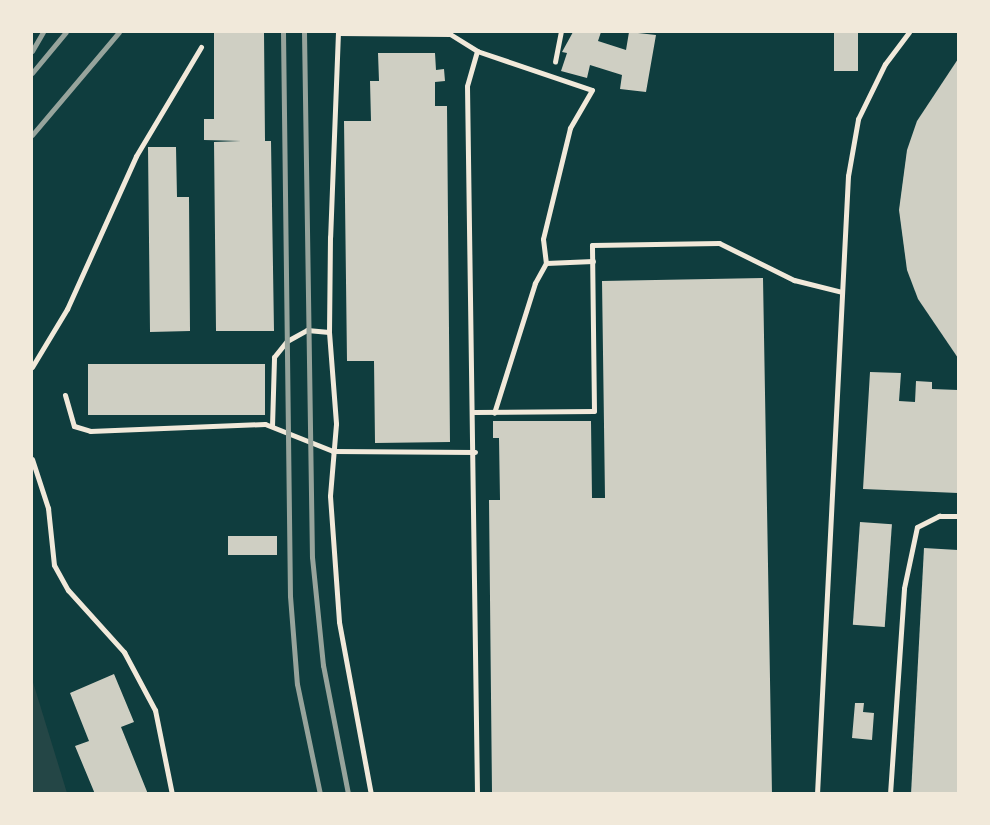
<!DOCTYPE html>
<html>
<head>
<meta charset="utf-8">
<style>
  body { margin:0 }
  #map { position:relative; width:990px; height:825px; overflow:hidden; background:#0f3d3e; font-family:Commissioner,sans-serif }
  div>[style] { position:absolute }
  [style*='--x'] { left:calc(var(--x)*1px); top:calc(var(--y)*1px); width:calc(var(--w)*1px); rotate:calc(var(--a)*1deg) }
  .green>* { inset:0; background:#244646 }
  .building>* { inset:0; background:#cfcfc3; transform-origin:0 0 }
  .path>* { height:4.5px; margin:-2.25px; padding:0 2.25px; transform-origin:2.25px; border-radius:2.25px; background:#f1e9da }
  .service>* { height:5px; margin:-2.5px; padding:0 2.5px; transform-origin:2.5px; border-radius:2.5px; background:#f1e9da }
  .rail>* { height:5px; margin:-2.5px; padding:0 2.5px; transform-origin:2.5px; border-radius:2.5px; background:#97a49c }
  span { translate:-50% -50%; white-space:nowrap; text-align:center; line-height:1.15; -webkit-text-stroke:6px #f1e9da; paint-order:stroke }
  .frame { position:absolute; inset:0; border:33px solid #f1e9da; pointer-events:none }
</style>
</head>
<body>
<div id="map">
  <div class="green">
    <i style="clip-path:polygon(32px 679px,67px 793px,32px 793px)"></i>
  </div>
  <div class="building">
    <i style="clip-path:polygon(214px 32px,264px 32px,265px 141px,271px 141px,274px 331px,216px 331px,214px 142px,241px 141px,204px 140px,204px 119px,214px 119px)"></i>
    <i style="clip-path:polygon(573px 32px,601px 32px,598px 41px,626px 50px,629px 32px,656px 35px,646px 92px,620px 89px,622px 75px,590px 65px,587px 78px,561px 71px,567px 53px,562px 52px)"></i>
    <i style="left:834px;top:32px;width:24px;height:39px"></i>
    <i style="clip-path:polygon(378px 53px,435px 53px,436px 70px,444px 69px,445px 81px,435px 82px,435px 106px,447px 106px,450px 442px,375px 443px,374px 361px,347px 361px,344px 121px,371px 121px,370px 81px,379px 81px)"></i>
    <i style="clip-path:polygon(958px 59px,958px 358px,918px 299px,907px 270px,899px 210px,907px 150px,917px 121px)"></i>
    <i style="clip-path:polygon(148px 147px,176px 147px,177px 197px,189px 197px,190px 331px,150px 332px)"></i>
    <i style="clip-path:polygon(763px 278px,772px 794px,492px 794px,489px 500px,500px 500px,499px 438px,493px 438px,493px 421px,591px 421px,592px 498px,605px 498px,602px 281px)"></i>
    <i style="left:265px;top:364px;width:51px;height:177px;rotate:90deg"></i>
    <i style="clip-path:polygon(870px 372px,901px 373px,899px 401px,915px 402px,916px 381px,932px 382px,932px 389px,958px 390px,958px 493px,863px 489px)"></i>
    <i style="left:860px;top:522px;width:32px;height:103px;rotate:4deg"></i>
    <i style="left:228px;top:536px;width:49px;height:19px"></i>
    <i style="clip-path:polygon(924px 548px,958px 550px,958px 794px,911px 794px)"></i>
    <i style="clip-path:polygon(114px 674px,134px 722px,121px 727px,148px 794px,95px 794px,75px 746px,89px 741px,70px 693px)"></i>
    <i style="clip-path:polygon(855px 703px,864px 703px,863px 712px,874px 713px,872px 740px,852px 738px)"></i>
  </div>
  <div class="path">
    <i style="--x:555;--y:62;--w:31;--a:-79"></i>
  </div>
  <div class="service">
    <i style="--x:338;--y:32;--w:205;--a:92.2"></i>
    <i style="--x:330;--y:237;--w:95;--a:90.6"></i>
    <i style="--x:329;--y:332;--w:92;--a:85.6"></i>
    <i style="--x:336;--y:424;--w:72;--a:94.8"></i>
    <i style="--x:330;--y:496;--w:126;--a:85.9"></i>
    <i style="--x:339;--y:622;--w:175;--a:79.5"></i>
    <i style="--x:338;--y:33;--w:112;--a:0.5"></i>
    <i style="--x:450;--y:34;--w:32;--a:32"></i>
    <i style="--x:477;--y:51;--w:36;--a:106"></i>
    <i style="--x:467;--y:86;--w:708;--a:89.19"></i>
    <i style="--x:477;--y:51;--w:121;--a:18.7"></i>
    <i style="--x:592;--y:90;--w:44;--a:120.1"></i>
    <i style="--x:570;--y:128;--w:114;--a:103.7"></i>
    <i style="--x:543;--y:239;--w:24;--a:83"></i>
    <i style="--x:546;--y:263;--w:23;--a:119"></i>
    <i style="--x:535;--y:283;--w:136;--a:107.5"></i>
    <i style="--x:546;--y:263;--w:47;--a:-2.4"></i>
    <i style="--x:32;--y:367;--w:68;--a:-58.9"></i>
    <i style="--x:67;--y:309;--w:168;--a:-65.7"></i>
    <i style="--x:136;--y:156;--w:127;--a:-59.2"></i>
    <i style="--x:65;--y:395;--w:32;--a:74"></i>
    <i style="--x:74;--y:426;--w:17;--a:17"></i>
    <i style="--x:90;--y:431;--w:175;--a:-2.3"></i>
    <i style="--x:265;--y:424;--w:73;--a:21.7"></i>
    <i style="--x:333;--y:451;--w:142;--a:0.4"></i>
    <i style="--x:474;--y:412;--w:120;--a:-0.5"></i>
    <i style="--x:594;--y:411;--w:166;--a:-90.7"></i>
    <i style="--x:592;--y:245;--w:127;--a:-0.9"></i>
    <i style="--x:719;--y:243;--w:84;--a:26.3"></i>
    <i style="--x:794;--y:280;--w:49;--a:14"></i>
    <i style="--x:272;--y:426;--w:69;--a:-88.3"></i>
    <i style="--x:274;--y:357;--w:21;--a:-51"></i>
    <i style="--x:287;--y:341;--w:23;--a:-29"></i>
    <i style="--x:307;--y:330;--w:22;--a:5"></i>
    <i style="--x:32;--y:459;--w:52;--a:71.9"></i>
    <i style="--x:48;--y:508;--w:57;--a:84"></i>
    <i style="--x:54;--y:565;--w:29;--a:61"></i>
    <i style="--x:68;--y:590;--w:84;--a:47.9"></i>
    <i style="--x:124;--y:652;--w:66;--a:61.9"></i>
    <i style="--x:155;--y:710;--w:86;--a:78.6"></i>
    <i style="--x:817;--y:794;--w:619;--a:-87.13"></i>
    <i style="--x:848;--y:176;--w:58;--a:-80"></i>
    <i style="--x:858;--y:119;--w:61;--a:-63.9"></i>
    <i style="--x:885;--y:64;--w:40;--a:-53"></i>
    <i style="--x:890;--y:794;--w:206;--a:-86.1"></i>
    <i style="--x:904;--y:588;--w:62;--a:-78"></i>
    <i style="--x:917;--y:527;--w:25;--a:-27"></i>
    <i style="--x:939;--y:516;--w:19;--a:0"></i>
  </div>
  <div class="rail">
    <i style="--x:283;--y:32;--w:564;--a:89.29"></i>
    <i style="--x:290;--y:596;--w:88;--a:85.5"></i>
    <i style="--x:297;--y:684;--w:112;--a:78.2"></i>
    <i style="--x:304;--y:32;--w:525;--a:89.13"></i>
    <i style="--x:312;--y:557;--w:109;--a:84.2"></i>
    <i style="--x:323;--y:665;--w:131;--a:79"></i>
    <i style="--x:32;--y:51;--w:22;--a:-60"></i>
    <i style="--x:32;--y:73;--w:53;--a:-50.3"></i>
    <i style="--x:32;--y:135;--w:135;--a:-49.8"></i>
  </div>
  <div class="frame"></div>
</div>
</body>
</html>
